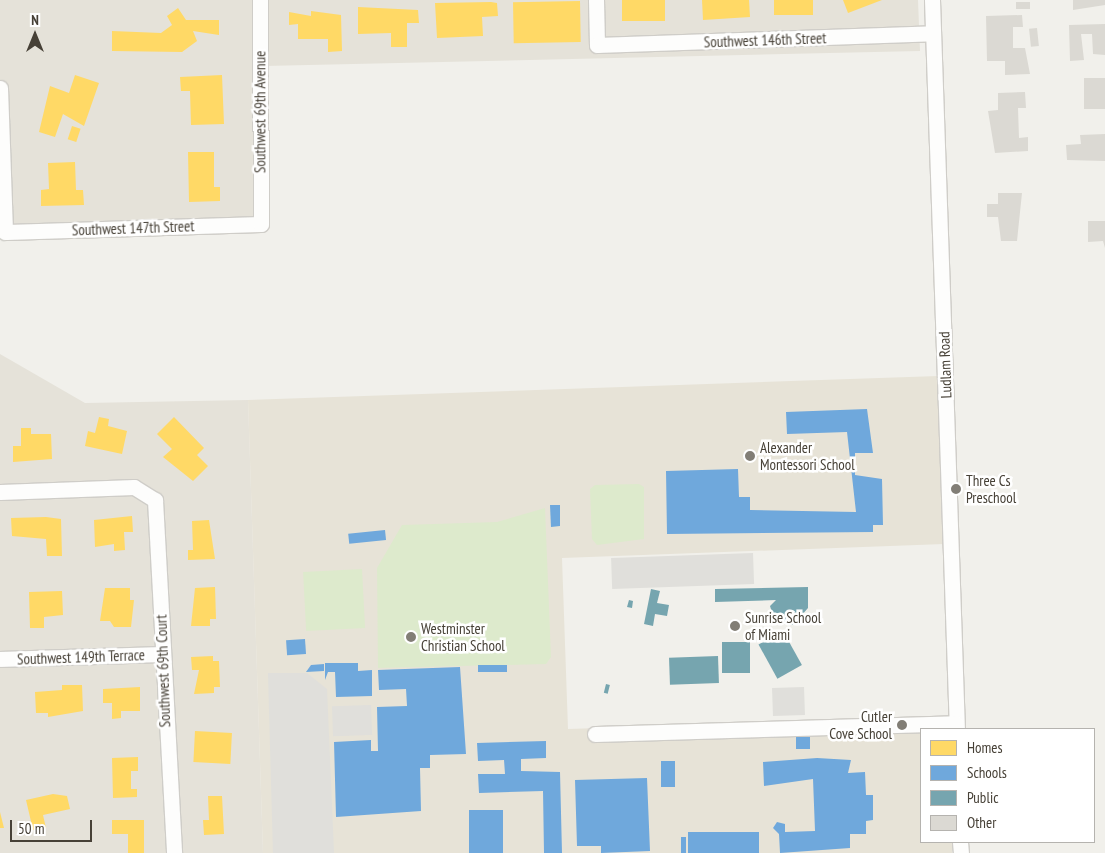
<!DOCTYPE html>
<html>
<head>
<meta charset="utf-8">
<style>
  body { margin:0 }
  #map { position:relative; width:1105px; height:853px; overflow:hidden; background:#f1f0eb; font-family:"PT Sans Narrow",sans-serif }
  div>[style] { position:absolute }
  [style*='--x'] { left:calc(var(--x)*1px); top:calc(var(--y)*1px); width:calc(var(--w)*1px); rotate:calc(var(--a)*1deg) }
  .residential>* { inset:0; background:#e5e2d9 }
  .education>* { inset:0; background:#e7e3d7 }
  .green>* { inset:0; background:#ddeacc; transform-origin:0 0 }
  .parking>* { inset:0; background:#e0dfdb; transform-origin:0 0 }
  .homes>* { inset:0; background:#ffd966; transform-origin:0 0 }
  .schools>* { inset:0; background:#6fa8dc; transform-origin:0 0 }
  .public>* { inset:0; background:#76a5af; transform-origin:0 0 }
  .building>* { inset:0; background:#dbd9d3; transform-origin:0 0 }
  .roads { filter:drop-shadow(1px 0 #cfcdc8) drop-shadow(-1px 0 #cfcdc8) drop-shadow(0 1px #cfcdc8) drop-shadow(0 -1px #cfcdc8) }
  .minor>* { height:15px; margin:-7.5px; padding:0 7.5px; transform-origin:7.5px; border-radius:7.5px; background:#fdfdfc }
  .dots>* { width:14px; height:14px; translate:-50% -50%; box-sizing:border-box; border:2px solid #fff; border-radius:50% }
  span { translate:-50% -50%; white-space:nowrap; text-align:center; line-height:1.15; -webkit-text-stroke:5px #fff; paint-order:stroke }
  .street-label { font-size:15px; color:#474137 }
  .poi-label { font-size:15px; color:#474137 }
  .left { translate:0 -50%; text-align:left }
  .right { translate:-100% -50%; text-align:right }
  .legend { position:absolute; left:920px; top:728px; width:175px; height:115px; box-sizing:border-box; background:#fff; border:1px solid #b5b3af; margin:0; padding:6px 9px; list-style:none; font-size:15px; color:#474137 }
  .legend li { display:flex; align-items:center; gap:10px; height:25px }
  .legend b { width:25px; border:1px solid #b5b3af }
  .north { position:absolute; left:10px; top:10px; width:50px; height:50px; -webkit-text-stroke:4px #fff; paint-order:stroke; rotate:0deg; font-size:14px; font-weight:700; line-height:20px; text-align:center; color:#474137 }
  .north::after { content:''; display:block; margin:auto; width:18px; height:22px; background:#474137; clip-path:polygon(50% 0,100% 100%,50% 72%,0 100%) }
  .scale { position:absolute; left:10px; top:820px; width:82px; height:22px; box-sizing:border-box; border:2px solid #474137; border-top:0; padding-left:6px; font-size:15px; line-height:18px; white-space:nowrap; color:#474137; -webkit-text-stroke:4px #fff; paint-order:stroke }
</style>
</head>
<body>
<div id="map">
  <div class="residential">
    <i style="clip-path:polygon(0 0,918px 0,920px 51px,264px 66px,268px 229px,0 238px)"></i>
    <i style="clip-path:polygon(0 354px,85px 403px,248px 400px,263px 853px,0 853px)"></i>
  </div>
  <div class="education">
    <i style="clip-path:polygon(938px 376px,944px 544px,562px 558px,568px 729px,950px 717px,921px 729px,921px 842px,952px 842px,952px 853px,263px 853px,248px 400px)"></i>
  </div>
  <div class="green">
    <i style="clip-path:polygon(639px 484px,644px 487px,644px 539px,597px 545px,592px 539px,590px 489px,595px 485px)"></i>
    <i style="clip-path:polygon(545px 508px,551px 657px,546px 664px,378px 668px,377px 568px,402px 525px,497px 522px)"></i>
    <i style="left:362px;top:569px;width:59px;height:59px;rotate:87deg"></i>
  </div>
  <div class="parking">
    <i style="left:753px;top:553px;width:31px;height:142px;rotate:88deg"></i>
    <i style="clip-path:polygon(268px 673px,307px 673px,327px 689px,334px 853px,273px 853px)"></i>
    <i style="left:804px;top:687px;width:28px;height:32px;rotate:88deg"></i>
    <i style="left:371px;top:705px;width:30px;height:39px;rotate:88deg"></i>
  </div>
  <div class="homes">
    <i style="left:622px;top:0;width:43px;height:21px"></i>
    <i style="clip-path:polygon(702px 0,749px 0,750px 17px,703px 20px)"></i>
    <i style="left:774px;top:0;width:39px;height:15px"></i>
    <i style="clip-path:polygon(843px 0,882px 0,848px 13px)"></i>
    <i style="left:580px;top:1px;width:41px;height:67px;rotate:89deg"></i>
    <i style="clip-path:polygon(435px 3px,491px 2px,497px 3px,498px 16px,482px 17px,483px 36px,437px 38px)"></i>
    <i style="clip-path:polygon(358px 7px,418px 10px,419px 23px,407px 23px,407px 47px,391px 47px,391px 33px,358px 34px)"></i>
    <i style="clip-path:polygon(178px 8px,186px 20px,219px 20px,219px 35px,193px 31px,197px 41px,182px 52px,112px 51px,112px 31px,161px 33px,172px 25px,167px 16px)"></i>
    <i style="clip-path:polygon(311px 11px,341px 15px,342px 51px,328px 52px,328px 39px,298px 39px,298px 24px,289px 25px,289px 12px,311px 16px)"></i>
    <i style="clip-path:polygon(75px 75px,99px 83px,84px 126px,63px 114px,55px 137px,39px 132px,50px 86px,69px 93px)"></i>
    <i style="clip-path:polygon(222px 75px,224px 124px,191px 125px,190px 91px,181px 91px,180px 77px)"></i>
    <i style="left:72px;top:126px;width:9px;height:14px;rotate:18deg"></i>
    <i style="clip-path:polygon(188px 152px,214px 152px,214px 187px,220px 187px,220px 201px,189px 202px)"></i>
    <i style="clip-path:polygon(75px 162px,76px 190px,83px 190px,84px 205px,41px 206px,41px 190px,49px 189px,48px 163px)"></i>
    <i style="clip-path:polygon(99px 417px,109px 419px,108px 426px,127px 431px,122px 454px,85px 446px,88px 431px,95px 433px)"></i>
    <i style="clip-path:polygon(174px 417px,204px 448px,197px 455px,208px 466px,193px 481px,163px 457px,172px 449px,157px 434px)"></i>
    <i style="clip-path:polygon(21px 428px,31px 428px,31px 434px,51px 434px,52px 459px,13px 462px,13px 446px,21px 446px)"></i>
    <i style="clip-path:polygon(132px 516px,133px 532px,124px 532px,125px 550px,114px 551px,114px 544px,95px 547px,94px 520px)"></i>
    <i style="clip-path:polygon(46px 517px,61px 519px,62px 556px,47px 556px,46px 539px,12px 536px,11px 518px)"></i>
    <i style="clip-path:polygon(209px 520px,215px 559px,188px 560px,188px 550px,193px 550px,192px 521px)"></i>
    <i style="clip-path:polygon(215px 587px,216px 619px,210px 619px,210px 626px,191px 626px,195px 588px)"></i>
    <i style="clip-path:polygon(105px 588px,130px 588px,130px 600px,134px 600px,131px 627px,114px 627px,110px 621px,100px 621px)"></i>
    <i style="clip-path:polygon(62px 591px,63px 615px,44px 617px,44px 628px,30px 628px,29px 592px)"></i>
    <i style="clip-path:polygon(213px 656px,213px 661px,219px 661px,220px 687px,214px 687px,214px 693px,194px 694px,199px 670px,192px 670px,191px 657px)"></i>
    <i style="clip-path:polygon(62px 685px,82px 685px,83px 711px,48px 717px,48px 713px,36px 713px,35px 692px,62px 690px)"></i>
    <i style="clip-path:polygon(140px 687px,140px 711px,121px 711px,121px 718px,112px 719px,112px 703px,103px 703px,103px 689px)"></i>
    <i style="left:195px;top:731px;width:37px;height:31px;rotate:3deg"></i>
    <i style="clip-path:polygon(138px 757px,138px 771px,131px 771px,131px 789px,137px 789px,137px 797px,113px 798px,112px 758px)"></i>
    <i style="clip-path:polygon(53px 794px,67px 796px,70px 809px,43px 815px,46px 828px,33px 830px,26px 800px)"></i>
    <i style="clip-path:polygon(208px 796px,222px 796px,224px 834px,204px 835px,203px 820px,209px 820px)"></i>
    <i style="clip-path:polygon(0 812px,4px 828px,0 828px)"></i>
    <i style="clip-path:polygon(112px 820px,144px 820px,144px 853px,128px 853px,128px 834px,112px 834px)"></i>
  </div>
  <div class="schools">
    <i style="clip-path:polygon(867px 409px,873px 453px,855px 453px,855px 475px,882px 479px,883px 525px,873px 525px,873px 532px,667px 534px,666px 471px,738px 469px,739px 497px,750px 497px,750px 510px,856px 512px,847px 432px,787px 434px,786px 412px)"></i>
    <i style="clip-path:polygon(550px 505px,560px 505px,560px 526px,551px 527px)"></i>
    <i style="left:385px;top:530px;width:10px;height:37px;rotate:84deg"></i>
    <i style="left:305px;top:639px;width:15px;height:19px;rotate:86deg"></i>
    <i style="clip-path:polygon(325px 663px,358px 663px,358px 671px,372px 670px,372px 696px,336px 697px,335px 672px,328px 672px,325px 680px)"></i>
    <i style="clip-path:polygon(324px 664px,324px 671px,306px 672px,311px 665px)"></i>
    <i style="left:478px;top:665px;width:29px;height:7px"></i>
    <i style="clip-path:polygon(460px 667px,466px 754px,430px 755px,430px 768px,420px 768px,421px 811px,336px 817px,334px 742px,371px 740px,371px 751px,378px 751px,377px 707px,407px 706px,406px 689px,379px 690px,378px 670px)"></i>
    <i style="left:810px;top:735px;width:14px;height:14px;rotate:90deg"></i>
    <i style="clip-path:polygon(546px 741px,546px 758px,521px 759px,521px 771px,560px 772px,562px 853px,544px 853px,543px 791px,479px 793px,478px 774px,505px 774px,504px 760px,478px 761px,477px 743px)"></i>
    <i style="clip-path:polygon(817px 758px,851px 760px,848px 773px,865px 772px,866px 795px,873px 795px,873px 820px,866px 821px,866px 834px,850px 834px,850px 848px,780px 853px,779px 834px,773px 828px,777px 822px,785px 824px,785px 832px,815px 831px,813px 779px,764px 786px,763px 762px)"></i>
    <i style="left:661px;top:761px;width:14px;height:26px"></i>
    <i style="clip-path:polygon(647px 778px,650px 851px,601px 853px,601px 846px,577px 846px,575px 780px)"></i>
    <i style="left:469px;top:810px;width:34px;height:43px"></i>
    <i style="left:759px;top:832px;width:21px;height:71px;rotate:90deg"></i>
    <i style="left:681px;top:837px;width:5px;height:16px"></i>
  </div>
  <div class="public">
    <i style="clip-path:polygon(808px 587px,808px 608px,793px 625px,775px 622px,770px 606px,776px 600px,715px 602px,715px 589px)"></i>
    <i style="clip-path:polygon(651px 589px,660px 591px,657px 603px,669px 605px,667px 616px,655px 614px,653px 626px,644px 624px)"></i>
    <i style="clip-path:polygon(629px 600px,633px 601px,632px 608px,627px 607px)"></i>
    <i style="left:783px;top:631px;width:39px;height:28px;rotate:61deg"></i>
    <i style="left:722px;top:642px;width:28px;height:31px"></i>
    <i style="left:718px;top:656px;width:27px;height:49px;rotate:88deg"></i>
    <i style="left:606px;top:684px;width:4px;height:9px;rotate:14deg"></i>
  </div>
  <div class="building">
    <i style="clip-path:polygon(1073px 0,1105px 0,1105px 5px,1073px 10px)"></i>
    <i style="left:1016px;top:2px;width:14px;height:7px"></i>
    <i style="clip-path:polygon(1022px 15px,1023px 27px,1013px 27px,1013px 48px,1025px 48px,1030px 74px,1005px 75px,1005px 61px,987px 61px,986px 16px)"></i>
    <i style="clip-path:polygon(1105px 24px,1105px 55px,1093px 54px,1092px 34px,1081px 34px,1084px 60px,1070px 61px,1069px 25px)"></i>
    <i style="left:1037px;top:28px;width:18px;height:8px;rotate:84deg"></i>
    <i style="left:1105px;top:78px;width:31px;height:21px;rotate:90deg"></i>
    <i style="clip-path:polygon(1025px 92px,1026px 108px,1018px 108px,1019px 138px,1028px 137px,1028px 151px,995px 153px,988px 111px,998px 110px,998px 93px)"></i>
    <i style="clip-path:polygon(1105px 134px,1105px 161px,1067px 160px,1066px 145px,1081px 144px,1080px 135px)"></i>
    <i style="clip-path:polygon(998px 193px,1022px 193px,1017px 241px,1001px 241px,998px 217px,987px 217px,987px 204px,998px 204px)"></i>
    <i style="clip-path:polygon(1088px 221px,1105px 221px,1105px 248px,1103px 241px,1088px 242px)"></i>
  </div>
  <div class="roads">
    <div class="minor">
      <i style="--x:596;--y:0;--w:45;--a:88.7"></i>
      <i style="--x:597;--y:45;--w:336;--a:-2"></i>
      <i style="--x:932;--y:0;--w:729;--a:88.04"></i>
      <i style="--x:0;--y:88;--w:144;--a:88"></i>
      <i style="--x:5;--y:232;--w:256;--a:-1.8"></i>
      <i style="--x:261;--y:224;--w:224;--a:-90.3"></i>
      <i style="--x:0;--y:492;--w:134;--a:-2.1"></i>
      <i style="--x:134;--y:487;--w:25;--a:32"></i>
      <i style="--x:155;--y:500;--w:354;--a:86.9"></i>
      <i style="--x:0;--y:659;--w:163;--a:-1.8"></i>
      <i style="--x:595;--y:734;--w:361;--a:-1.7"></i>
      <i style="--x:960;--y:842;--w:11;--a:85"></i>
    </div>
  </div>
  <div class="dots">
    <i style="left:750px;top:456px;background:#827e76"></i>
    <i style="left:956px;top:489px;background:#827e76"></i>
    <i style="left:735px;top:626px;background:#827e76"></i>
    <i style="left:411px;top:637px;background:#827e76"></i>
    <i style="left:902px;top:725px;background:#827e76"></i>
  </div>
  <div class="street-label">
    <span style="left:765px;top:40px;rotate:-2deg">Southwest 146th Street</span>
    <span style="left:260px;top:112px;rotate:-90deg">Southwest 69th Avenue</span>
    <span style="left:133px;top:228px;rotate:-2deg">Southwest 147th Street</span>
    <span style="left:945px;top:365px;rotate:-92deg">Ludlam Road</span>
    <span style="left:81px;top:657px;rotate:-2deg">Southwest 149th Terrace</span>
    <span style="left:163px;top:671px;rotate:-92deg">Southwest 69th Court</span>
  </div>
  <div class="poi-label">
    <span class="left" style="left:760px;top:456px">Alexander<br>Montessori School</span>
    <span class="left" style="left:966px;top:489px">Three Cs<br>Preschool</span>
    <span class="left" style="left:745px;top:626px">Sunrise School<br>of Miami</span>
    <span class="left" style="left:421px;top:637px">Westminster<br>Christian School</span>
    <span class="right" style="left:892px;top:725px">Cutler<br>Cove School</span>
  </div>
  <ul class="legend">
  <li><b style="height:14px;background:#ffd966"></b>Homes</li>
  <li><b style="height:14px;background:#6fa8dc"></b>Schools</li>
  <li><b style="height:14px;background:#76a5af"></b>Public</li>
  <li><b style="height:14px;background:#dbd9d3"></b>Other</li>
  </ul>
  <div class="north">N</div>
  <div class="scale">50 m</div>
</div>
</body>
</html>
